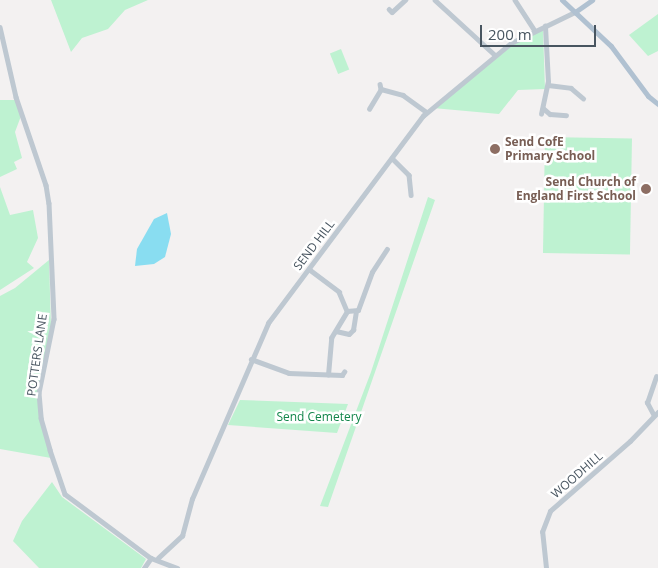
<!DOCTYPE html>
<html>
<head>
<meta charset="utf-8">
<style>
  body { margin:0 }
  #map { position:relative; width:658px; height:568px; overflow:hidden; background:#f3f1f1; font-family:"Open Sans",sans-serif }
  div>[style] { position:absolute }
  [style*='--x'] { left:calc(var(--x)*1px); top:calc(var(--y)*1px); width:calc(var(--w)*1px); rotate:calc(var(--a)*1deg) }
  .green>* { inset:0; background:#bef2d1; transform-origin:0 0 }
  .water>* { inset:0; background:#89ddf1 }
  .minor>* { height:4.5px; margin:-2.25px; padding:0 2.25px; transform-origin:2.25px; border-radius:2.25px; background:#bec8d1 }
  .major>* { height:5px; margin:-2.5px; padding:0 2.5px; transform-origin:2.5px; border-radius:2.5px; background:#b0c1d1 }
  .dots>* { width:14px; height:14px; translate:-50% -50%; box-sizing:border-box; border:2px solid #fff; border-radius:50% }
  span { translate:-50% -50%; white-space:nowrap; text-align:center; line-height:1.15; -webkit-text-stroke:5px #fff; paint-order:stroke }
  .education-label { font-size:12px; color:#785e54; font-weight:700 }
  .left { translate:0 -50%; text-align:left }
  .right { translate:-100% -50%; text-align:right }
  .street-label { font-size:12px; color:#485560 }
  .park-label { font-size:12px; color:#13864b }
  .scale { position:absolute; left:480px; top:25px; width:116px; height:22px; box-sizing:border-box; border:2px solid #485560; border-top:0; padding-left:6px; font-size:15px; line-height:18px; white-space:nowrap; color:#485560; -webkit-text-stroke:4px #fff; paint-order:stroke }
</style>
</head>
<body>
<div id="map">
  <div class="green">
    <i style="clip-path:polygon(51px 0,148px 0,125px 10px,108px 29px,82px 38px,71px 52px)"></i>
    <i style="clip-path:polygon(658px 14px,658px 51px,648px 56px,629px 35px)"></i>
    <i style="clip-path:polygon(543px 30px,545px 89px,518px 90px,499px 114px,433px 108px,513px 45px)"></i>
    <i style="left:341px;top:49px;width:22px;height:12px;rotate:68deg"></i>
    <i style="clip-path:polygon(0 100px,15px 100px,21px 116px,15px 132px,22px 158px,14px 162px,17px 169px,0 177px)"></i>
    <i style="left:545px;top:137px;width:87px;height:116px;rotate:1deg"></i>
    <i style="clip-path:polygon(0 187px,10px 215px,33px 210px,38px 238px,27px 262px,34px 268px,0 290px)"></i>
    <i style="clip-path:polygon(428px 197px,435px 200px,328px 507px,320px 506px,371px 372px)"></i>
    <i style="clip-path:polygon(49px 260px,51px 327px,38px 392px,51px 458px,0 449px,0 296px,15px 288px)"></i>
    <i style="clip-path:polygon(240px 400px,348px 404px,337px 433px,228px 425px)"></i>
    <i style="clip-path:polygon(52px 482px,62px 497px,146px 559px,141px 568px,39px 568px,13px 541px,22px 521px)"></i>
  </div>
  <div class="water">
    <i style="clip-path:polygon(167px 213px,171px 234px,165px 257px,154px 264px,135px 266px,137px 249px,154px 219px)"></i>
  </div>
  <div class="minor">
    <i style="--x:435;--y:0;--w:81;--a:42.5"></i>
    <i style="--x:515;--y:0;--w:37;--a:57"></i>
    <i style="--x:389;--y:9;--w:4;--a:45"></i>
    <i style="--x:392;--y:12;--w:18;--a:-43"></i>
    <i style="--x:0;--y:27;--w:72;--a:77.1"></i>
    <i style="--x:16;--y:97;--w:93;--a:71.2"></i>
    <i style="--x:46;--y:185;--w:18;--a:81"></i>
    <i style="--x:49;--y:203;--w:116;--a:87.5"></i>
    <i style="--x:54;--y:319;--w:76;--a:101.5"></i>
    <i style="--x:39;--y:393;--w:25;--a:85"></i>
    <i style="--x:41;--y:418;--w:33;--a:74"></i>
    <i style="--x:50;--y:450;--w:46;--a:71.2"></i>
    <i style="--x:65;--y:494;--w:107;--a:36.7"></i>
    <i style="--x:151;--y:558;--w:28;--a:21"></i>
    <i style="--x:380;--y:84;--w:5;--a:79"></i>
    <i style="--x:381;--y:89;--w:23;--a:15"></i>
    <i style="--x:403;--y:95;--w:29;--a:36"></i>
    <i style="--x:548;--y:85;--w:23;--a:7"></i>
    <i style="--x:571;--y:88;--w:16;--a:40"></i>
    <i style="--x:543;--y:108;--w:9;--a:41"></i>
    <i style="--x:550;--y:114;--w:16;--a:4"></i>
    <i style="--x:369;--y:109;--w:23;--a:-59"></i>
    <i style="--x:541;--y:114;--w:33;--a:-78"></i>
    <i style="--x:548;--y:82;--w:56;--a:-93.1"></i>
    <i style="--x:392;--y:158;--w:24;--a:45"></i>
    <i style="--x:409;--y:175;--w:20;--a:84"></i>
    <i style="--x:309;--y:269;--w:38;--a:37"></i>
    <i style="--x:339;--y:292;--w:21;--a:67"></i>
    <i style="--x:336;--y:331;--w:13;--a:13"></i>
    <i style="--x:349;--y:334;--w:6;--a:-45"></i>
    <i style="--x:353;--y:330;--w:18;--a:-81"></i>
    <i style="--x:251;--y:359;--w:40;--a:20.2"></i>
    <i style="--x:289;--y:373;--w:53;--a:2.2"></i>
    <i style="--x:342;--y:375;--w:4;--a:-56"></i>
    <i style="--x:328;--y:375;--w:37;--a:-85"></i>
    <i style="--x:331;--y:338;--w:31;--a:-59"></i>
    <i style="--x:347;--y:311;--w:11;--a:-5"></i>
    <i style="--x:358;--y:310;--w:40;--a:-69.8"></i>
    <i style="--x:372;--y:272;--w:27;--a:-57"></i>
    <i style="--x:654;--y:416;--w:15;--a:-118"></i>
    <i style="--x:647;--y:403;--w:28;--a:-71"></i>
    <i style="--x:158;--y:558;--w:33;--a:-43"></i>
    <i style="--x:182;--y:536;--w:38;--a:-75"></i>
    <i style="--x:192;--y:499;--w:192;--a:-66.6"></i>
    <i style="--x:268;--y:323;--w:259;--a:-53.2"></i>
    <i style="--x:423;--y:116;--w:114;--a:-39.7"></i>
    <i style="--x:511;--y:43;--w:71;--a:-25.8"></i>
    <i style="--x:144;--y:568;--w:12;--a:-55"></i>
    <i style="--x:546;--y:568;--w:36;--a:-96"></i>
    <i style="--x:542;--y:532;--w:22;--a:-69"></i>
    <i style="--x:550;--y:511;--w:106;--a:-41.2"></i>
    <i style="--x:630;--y:441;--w:40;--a:-46"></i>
  </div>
  <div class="major">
    <i style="--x:562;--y:0;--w:67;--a:43.2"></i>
    <i style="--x:611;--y:46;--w:62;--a:53.5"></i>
    <i style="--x:648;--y:96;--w:13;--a:39"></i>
    <i style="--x:575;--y:12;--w:21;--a:-35"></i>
  </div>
  <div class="dots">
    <i style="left:495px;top:149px;background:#8d6e63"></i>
    <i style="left:646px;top:189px;background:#8d6e63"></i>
  </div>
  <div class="education-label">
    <span class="left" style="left:505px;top:149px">Send CofE<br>Primary School</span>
    <span class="right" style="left:636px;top:189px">Send Church of<br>England First School</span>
  </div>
  <div class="street-label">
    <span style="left:314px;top:245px;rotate:-53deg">SEND HILL</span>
    <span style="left:37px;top:355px;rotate:-82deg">POTTERS LANE</span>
    <span style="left:577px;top:475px;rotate:-41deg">WOODHILL</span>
  </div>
  <div class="park-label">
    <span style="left:319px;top:417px">Send Cemetery</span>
  </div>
  <div class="scale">200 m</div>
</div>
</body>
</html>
